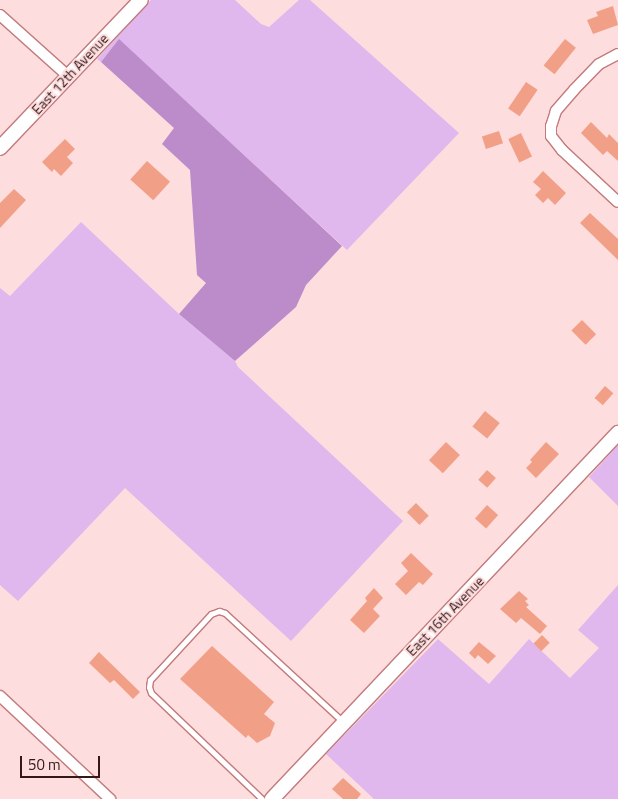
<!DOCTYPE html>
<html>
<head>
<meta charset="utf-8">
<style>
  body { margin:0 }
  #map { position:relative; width:618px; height:799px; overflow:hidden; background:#fddddd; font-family:"Titillium Web",sans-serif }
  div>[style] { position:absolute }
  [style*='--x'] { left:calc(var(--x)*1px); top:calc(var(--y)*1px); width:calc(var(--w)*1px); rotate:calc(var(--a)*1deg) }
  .green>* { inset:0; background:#e1b8ee }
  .forest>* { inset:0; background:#bb8bca }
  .building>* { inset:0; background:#f1a087; transform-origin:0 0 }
  .roads { filter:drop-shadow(1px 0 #c27b7d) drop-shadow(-1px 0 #c27b7d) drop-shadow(0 1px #c27b7d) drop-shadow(0 -1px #c27b7d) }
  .lane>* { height:5px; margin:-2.5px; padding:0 2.5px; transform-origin:2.5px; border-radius:2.5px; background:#fff }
  .street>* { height:10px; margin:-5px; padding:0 5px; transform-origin:5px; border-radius:5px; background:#fff }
  .secondary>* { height:14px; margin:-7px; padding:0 7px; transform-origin:7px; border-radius:7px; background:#fff }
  span { translate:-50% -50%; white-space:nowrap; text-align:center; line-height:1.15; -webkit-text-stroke:4px #fddddd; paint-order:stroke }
  .street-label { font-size:14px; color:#341819 }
  .scale { position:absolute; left:20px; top:756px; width:80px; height:22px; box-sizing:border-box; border:2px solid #341819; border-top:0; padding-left:6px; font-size:15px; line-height:18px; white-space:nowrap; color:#341819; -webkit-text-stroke:4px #fddddd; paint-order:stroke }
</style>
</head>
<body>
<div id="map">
  <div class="green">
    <i style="clip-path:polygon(151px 0,235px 0,261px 24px,269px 27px,299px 0,310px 0,459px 133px,347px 250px,119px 40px,101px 62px,97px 59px)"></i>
    <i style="clip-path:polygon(81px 222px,179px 314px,235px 361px,238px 367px,403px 521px,291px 641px,125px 488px,18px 601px,0 585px,0 288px,10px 296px)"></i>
    <i style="clip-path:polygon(618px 445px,618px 506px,589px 477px)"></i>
    <i style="clip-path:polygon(618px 585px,618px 799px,374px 799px,326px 754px,438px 639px,489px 684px,529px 639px,570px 678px,599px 648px,578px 630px)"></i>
  </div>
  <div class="forest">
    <i style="clip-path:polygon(119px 39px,342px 246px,306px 285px,296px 307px,235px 361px,179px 314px,206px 283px,197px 275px,190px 170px,162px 144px,174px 128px,101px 62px)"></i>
  </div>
  <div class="building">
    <i style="clip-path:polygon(613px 6px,618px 25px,593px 34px,587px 20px,598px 16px,596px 12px)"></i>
    <i style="left:565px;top:39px;width:14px;height:34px;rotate:39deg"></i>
    <i style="left:526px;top:82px;width:14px;height:32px;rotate:34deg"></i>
    <i style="clip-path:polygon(591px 122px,607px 138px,609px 134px,618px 143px,618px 161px,607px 151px,603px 155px,581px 133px)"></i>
    <i style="left:499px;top:131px;width:13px;height:18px;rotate:72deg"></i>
    <i style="left:521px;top:133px;width:26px;height:14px;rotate:65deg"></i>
    <i style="clip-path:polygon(65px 139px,75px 149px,67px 157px,73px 163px,61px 176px,54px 169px,52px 172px,42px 162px)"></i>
    <i style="left:147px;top:161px;width:31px;height:25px;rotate:42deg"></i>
    <i style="clip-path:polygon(543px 171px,566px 193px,555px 205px,548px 198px,543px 203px,535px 195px,541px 189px,533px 182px)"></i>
    <i style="clip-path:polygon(14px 189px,26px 200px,0 228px,0 203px)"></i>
    <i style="clip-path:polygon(590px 213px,618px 239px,618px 260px,580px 223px)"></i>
    <i style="left:582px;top:320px;width:20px;height:15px;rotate:45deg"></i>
    <i style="left:605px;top:386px;width:11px;height:16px;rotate:41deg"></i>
    <i style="left:485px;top:411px;width:19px;height:20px;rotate:39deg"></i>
    <i style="left:446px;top:442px;width:19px;height:25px;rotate:43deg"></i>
    <i style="clip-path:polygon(546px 442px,559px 454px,536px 478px,526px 468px,532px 462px,530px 460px)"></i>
    <i style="left:487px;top:470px;width:12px;height:13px;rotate:42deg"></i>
    <i style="left:416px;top:503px;width:18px;height:13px;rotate:45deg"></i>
    <i style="left:487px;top:505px;width:15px;height:18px;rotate:42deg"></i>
    <i style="clip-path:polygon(411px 553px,433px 574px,423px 585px,419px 582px,406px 595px,395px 584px,408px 571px,401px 563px)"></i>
    <i style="clip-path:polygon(374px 588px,383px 598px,373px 609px,380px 616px,364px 633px,350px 620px,367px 601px,365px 598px)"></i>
    <i style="clip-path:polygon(519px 591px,528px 599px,525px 601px,529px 605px,526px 607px,547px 626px,540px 634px,521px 618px,516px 623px,500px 609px)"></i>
    <i style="left:542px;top:635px;width:11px;height:12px;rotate:45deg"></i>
    <i style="clip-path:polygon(479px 642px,496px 656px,488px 664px,478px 655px,475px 659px,469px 653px)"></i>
    <i style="clip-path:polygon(212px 646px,274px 702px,264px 714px,275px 723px,270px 736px,257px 743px,248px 735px,246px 738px,180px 679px)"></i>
    <i style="clip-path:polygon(99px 652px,140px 692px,133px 699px,114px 680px,110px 683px,89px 663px)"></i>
    <i style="clip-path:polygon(343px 778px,361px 794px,357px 799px,343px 799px,332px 789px)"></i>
  </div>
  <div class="roads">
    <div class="lane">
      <i style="--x:262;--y:799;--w:153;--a:-136.3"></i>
      <i style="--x:151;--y:693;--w:6;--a:-108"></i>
      <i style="--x:149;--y:687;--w:7;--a:-82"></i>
      <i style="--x:150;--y:680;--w:90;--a:-47.3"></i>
      <i style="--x:211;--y:614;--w:9;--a:-21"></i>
      <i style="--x:219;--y:611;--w:6;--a:18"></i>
      <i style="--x:225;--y:613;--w:161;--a:42.7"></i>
    </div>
    <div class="street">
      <i style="--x:0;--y:15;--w:91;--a:41.9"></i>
      <i style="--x:618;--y:54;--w:21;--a:152"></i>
      <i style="--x:599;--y:64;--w:36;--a:134"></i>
      <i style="--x:574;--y:90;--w:28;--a:131"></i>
      <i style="--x:556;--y:111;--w:16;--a:108"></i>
      <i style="--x:551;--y:126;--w:10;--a:90"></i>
      <i style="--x:551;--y:136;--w:18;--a:52"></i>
      <i style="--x:562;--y:150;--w:76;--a:42.9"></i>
      <i style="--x:0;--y:696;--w:151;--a:43.1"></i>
    </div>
    <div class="secondary">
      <i style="--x:0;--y:148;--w:204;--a:-46.4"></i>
      <i style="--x:272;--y:799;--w:504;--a:-46.61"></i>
    </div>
  </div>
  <div class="street-label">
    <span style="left:70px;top:74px;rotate:-47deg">East 12th Avenue</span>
    <span style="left:445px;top:616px;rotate:-46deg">East 16th Avenue</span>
  </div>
  <div class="scale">50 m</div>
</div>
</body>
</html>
